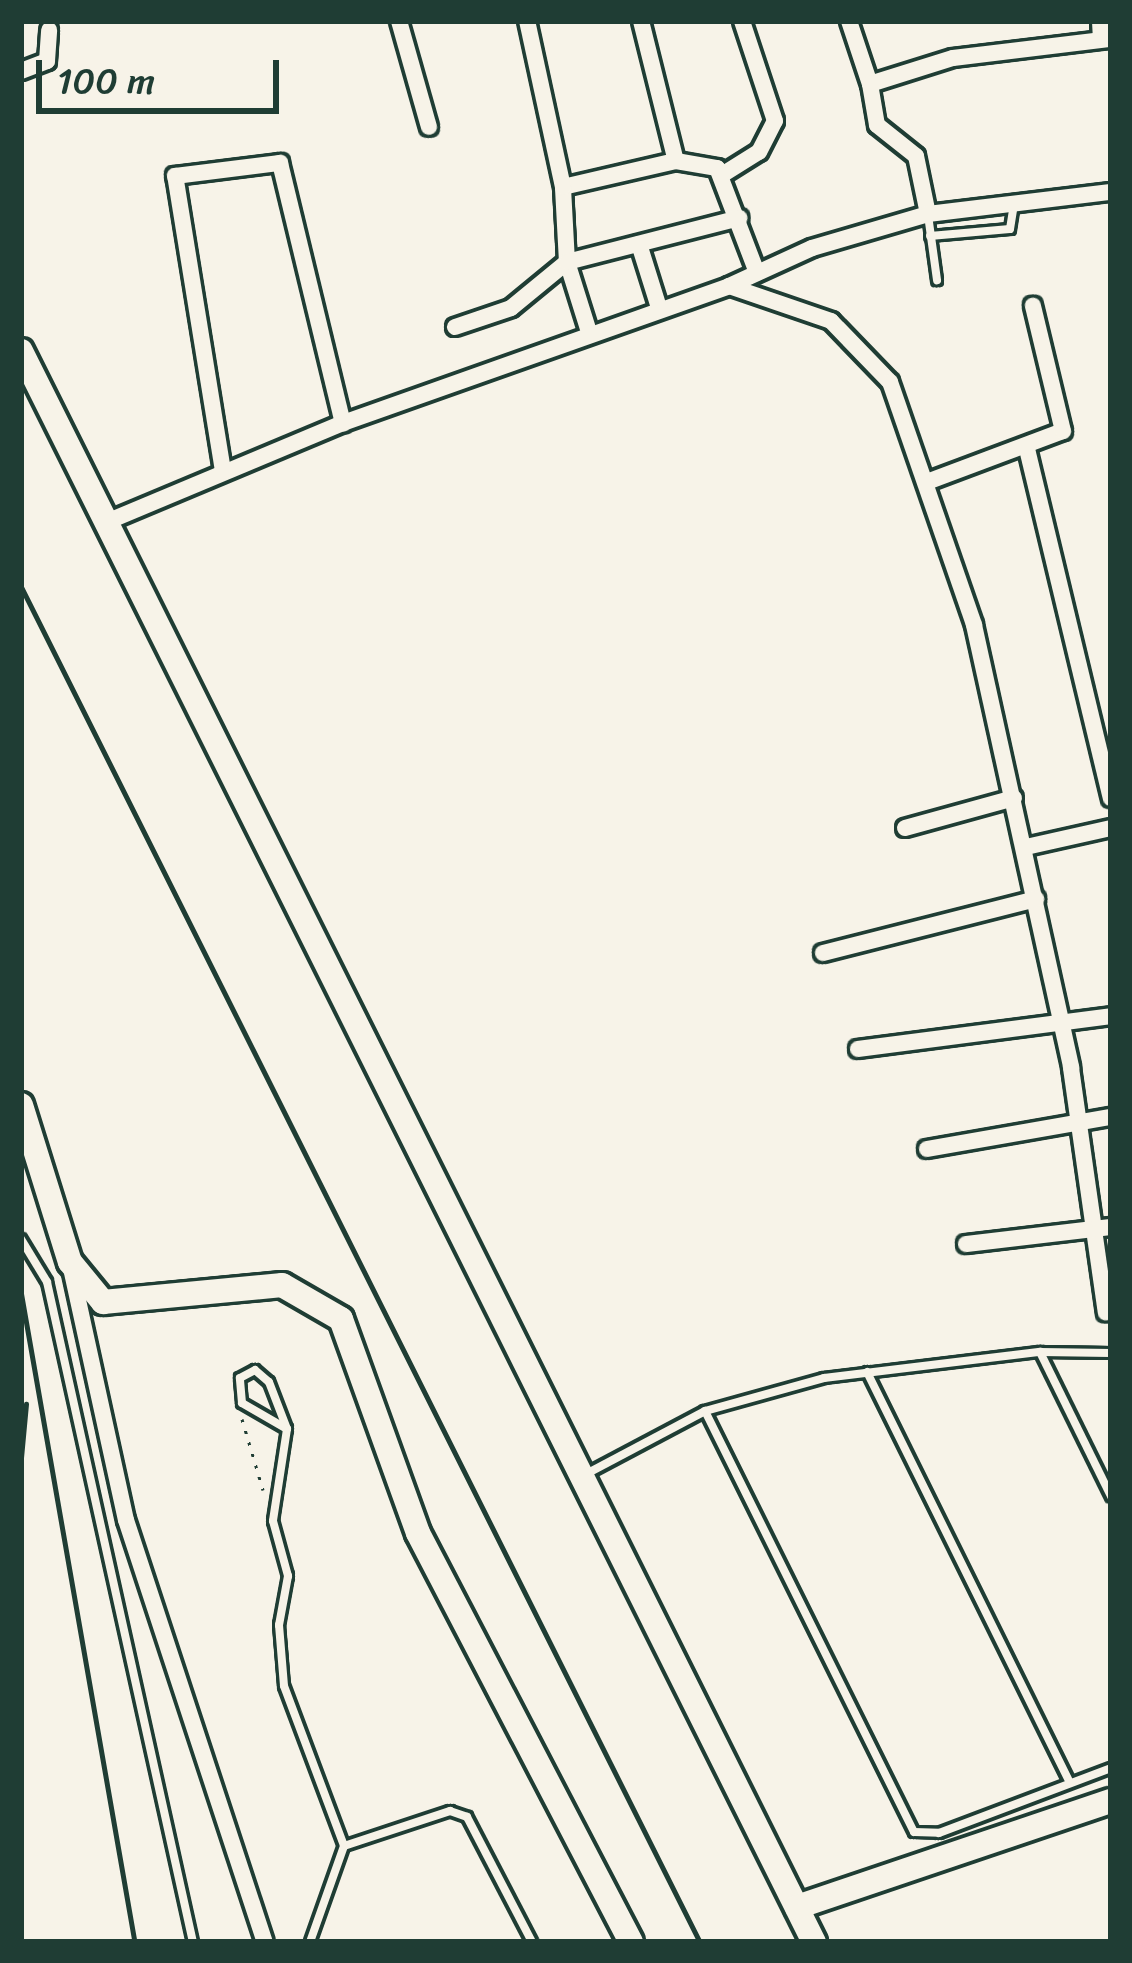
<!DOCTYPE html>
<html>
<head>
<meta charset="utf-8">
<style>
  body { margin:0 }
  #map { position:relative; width:1132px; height:1963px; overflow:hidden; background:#f7f3e8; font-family:Sriracha,sans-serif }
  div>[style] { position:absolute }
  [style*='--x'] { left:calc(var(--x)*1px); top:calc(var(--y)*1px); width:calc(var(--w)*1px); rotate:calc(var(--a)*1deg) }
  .path>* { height:3px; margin-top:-1.5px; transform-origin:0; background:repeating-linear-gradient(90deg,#1f3d34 0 3px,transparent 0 12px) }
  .roads { filter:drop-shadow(3px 0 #1f3d34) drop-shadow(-3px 0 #1f3d34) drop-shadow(0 3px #1f3d34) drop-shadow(0 -3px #1f3d34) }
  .lane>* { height:8px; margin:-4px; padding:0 4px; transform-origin:4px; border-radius:4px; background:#f7f3e8 }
  .street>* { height:16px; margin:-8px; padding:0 8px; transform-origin:8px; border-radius:8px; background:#f7f3e8 }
  .secondary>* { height:24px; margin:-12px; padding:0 12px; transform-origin:12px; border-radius:12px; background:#f7f3e8 }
  .rail>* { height:4.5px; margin:-2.25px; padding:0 2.25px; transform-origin:2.25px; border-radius:2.25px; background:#1f3d34 }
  span { translate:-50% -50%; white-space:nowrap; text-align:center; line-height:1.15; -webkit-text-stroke:9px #f7f3e8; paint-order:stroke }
  .frame { position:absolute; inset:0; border:24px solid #1f3d34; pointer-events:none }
  .scale { position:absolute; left:36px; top:60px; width:243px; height:54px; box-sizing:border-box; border:6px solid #1f3d34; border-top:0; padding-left:15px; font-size:36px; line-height:42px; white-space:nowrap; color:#1f3d34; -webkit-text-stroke:9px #f7f3e8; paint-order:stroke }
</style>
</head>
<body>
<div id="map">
  <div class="path">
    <i style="--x:242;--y:1419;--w:74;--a:73.5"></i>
  </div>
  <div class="roads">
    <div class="lane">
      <i style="--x:928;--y:215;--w:66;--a:82.1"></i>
      <i style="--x:930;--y:236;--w:80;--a:-5"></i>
      <i style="--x:1010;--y:229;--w:24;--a:-81"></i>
      <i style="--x:21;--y:1239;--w:50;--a:58.8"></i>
      <i style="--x:47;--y:1282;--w:676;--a:77.53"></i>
      <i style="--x:1040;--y:1352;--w:161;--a:63.8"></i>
      <i style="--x:867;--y:1372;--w:455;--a:63.7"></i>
      <i style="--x:705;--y:1411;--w:470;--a:63.6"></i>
      <i style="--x:914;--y:1832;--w:25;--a:2"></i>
      <i style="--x:939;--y:1833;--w:184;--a:-20.7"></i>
      <i style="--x:287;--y:1429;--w:52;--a:-150"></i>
      <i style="--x:242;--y:1403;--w:25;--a:-95"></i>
      <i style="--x:240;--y:1378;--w:17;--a:-28"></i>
      <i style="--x:255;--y:1370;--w:18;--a:41"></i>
      <i style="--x:269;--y:1382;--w:50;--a:69"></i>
      <i style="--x:287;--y:1429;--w:93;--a:98.7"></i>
      <i style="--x:273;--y:1521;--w:57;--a:74.7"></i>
      <i style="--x:288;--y:1576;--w:50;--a:100.4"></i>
      <i style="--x:279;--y:1625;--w:61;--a:85.3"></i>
      <i style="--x:284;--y:1686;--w:171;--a:69.4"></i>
      <i style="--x:588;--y:1473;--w:132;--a:-27.9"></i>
      <i style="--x:705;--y:1411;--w:123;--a:-15.5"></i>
      <i style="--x:824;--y:1378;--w:218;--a:-6.9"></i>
      <i style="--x:1040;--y:1352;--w:71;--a:0.8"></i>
      <i style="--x:310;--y:1942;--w:102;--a:-70.5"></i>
      <i style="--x:344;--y:1846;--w:112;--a:-18.3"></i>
      <i style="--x:450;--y:1811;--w:18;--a:19"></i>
      <i style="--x:467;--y:1817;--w:141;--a:62.5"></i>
    </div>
    <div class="street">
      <i style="--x:399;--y:21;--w:110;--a:74.2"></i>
      <i style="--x:641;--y:21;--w:144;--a:76"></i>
      <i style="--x:849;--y:21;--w:66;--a:71.6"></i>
      <i style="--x:1100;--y:21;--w:18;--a:87"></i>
      <i style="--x:21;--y:71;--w:28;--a:-21"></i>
      <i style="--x:47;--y:61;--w:31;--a:-86"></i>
      <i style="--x:725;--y:173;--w:40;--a:-32"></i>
      <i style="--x:759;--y:152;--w:35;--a:-63"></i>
      <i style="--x:775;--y:121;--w:105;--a:-108.3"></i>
      <i style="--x:563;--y:187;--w:116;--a:-13"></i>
      <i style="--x:676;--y:161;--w:42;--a:9.7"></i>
      <i style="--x:717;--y:168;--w:112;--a:69.1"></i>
      <i style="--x:928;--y:214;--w:59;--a:-101.7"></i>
      <i style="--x:916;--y:156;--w:50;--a:-141.5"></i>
      <i style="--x:877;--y:125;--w:42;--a:-99.7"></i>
      <i style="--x:870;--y:84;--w:87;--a:-17.4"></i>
      <i style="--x:953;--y:58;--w:159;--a:-6.9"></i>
      <i style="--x:639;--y:244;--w:67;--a:72.6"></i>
      <i style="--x:729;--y:286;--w:91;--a:-24.6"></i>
      <i style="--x:812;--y:248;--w:121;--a:-16.3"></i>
      <i style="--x:928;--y:214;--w:184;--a:-6.9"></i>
      <i style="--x:455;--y:327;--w:59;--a:-18.7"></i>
      <i style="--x:511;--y:308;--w:72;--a:-39.4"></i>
      <i style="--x:567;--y:262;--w:75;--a:-93.1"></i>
      <i style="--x:563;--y:187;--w:170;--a:-102.2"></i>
      <i style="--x:589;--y:332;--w:73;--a:-107.4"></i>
      <i style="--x:567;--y:262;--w:178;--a:-14.3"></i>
      <i style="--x:1027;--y:449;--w:359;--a:76.5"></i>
      <i style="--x:223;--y:471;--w:299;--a:-99.2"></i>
      <i style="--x:175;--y:176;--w:106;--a:-7.1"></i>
      <i style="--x:280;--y:163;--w:268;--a:76.4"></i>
      <i style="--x:927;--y:482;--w:145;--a:-20.6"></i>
      <i style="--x:1063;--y:431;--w:129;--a:-103.5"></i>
      <i style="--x:104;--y:523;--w:259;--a:-22.7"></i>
      <i style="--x:343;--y:423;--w:410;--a:-19.5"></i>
      <i style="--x:729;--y:286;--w:108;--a:18.9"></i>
      <i style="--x:831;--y:321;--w:85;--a:46"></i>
      <i style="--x:890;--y:382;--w:257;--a:70.9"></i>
      <i style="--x:974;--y:625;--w:453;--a:77.6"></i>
      <i style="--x:1071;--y:1068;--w:247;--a:81.9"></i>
      <i style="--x:905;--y:828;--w:113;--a:-15.4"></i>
      <i style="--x:1026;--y:847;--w:87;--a:-12.6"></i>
      <i style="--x:823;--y:953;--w:220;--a:-14.2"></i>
      <i style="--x:858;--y:1049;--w:255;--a:-7.4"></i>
      <i style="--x:927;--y:1149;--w:187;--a:-9.9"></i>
      <i style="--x:966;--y:1244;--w:146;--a:-6.7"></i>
      <i style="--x:71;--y:1268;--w:258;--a:77.7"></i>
      <i style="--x:126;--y:1520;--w:444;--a:71.8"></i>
    </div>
    <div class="secondary">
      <i style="--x:21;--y:351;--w:1778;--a:63.51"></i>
      <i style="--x:21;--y:1105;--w:164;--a:72.7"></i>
      <i style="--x:70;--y:1262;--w:52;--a:50.5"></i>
      <i style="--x:103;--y:1302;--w:180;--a:-5.4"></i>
      <i style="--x:282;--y:1285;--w:68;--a:30"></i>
      <i style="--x:341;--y:1319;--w:227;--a:70.2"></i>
      <i style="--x:418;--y:1533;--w:461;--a:62.5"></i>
      <i style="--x:797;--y:1907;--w:331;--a:-18.7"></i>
    </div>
  </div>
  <div class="rail">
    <i style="--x:21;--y:586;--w:1517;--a:63.4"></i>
    <i style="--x:21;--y:1291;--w:661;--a:80.07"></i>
    <i style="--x:21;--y:1458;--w:54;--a:-84.7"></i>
  </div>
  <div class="frame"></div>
  <div class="scale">100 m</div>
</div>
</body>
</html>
